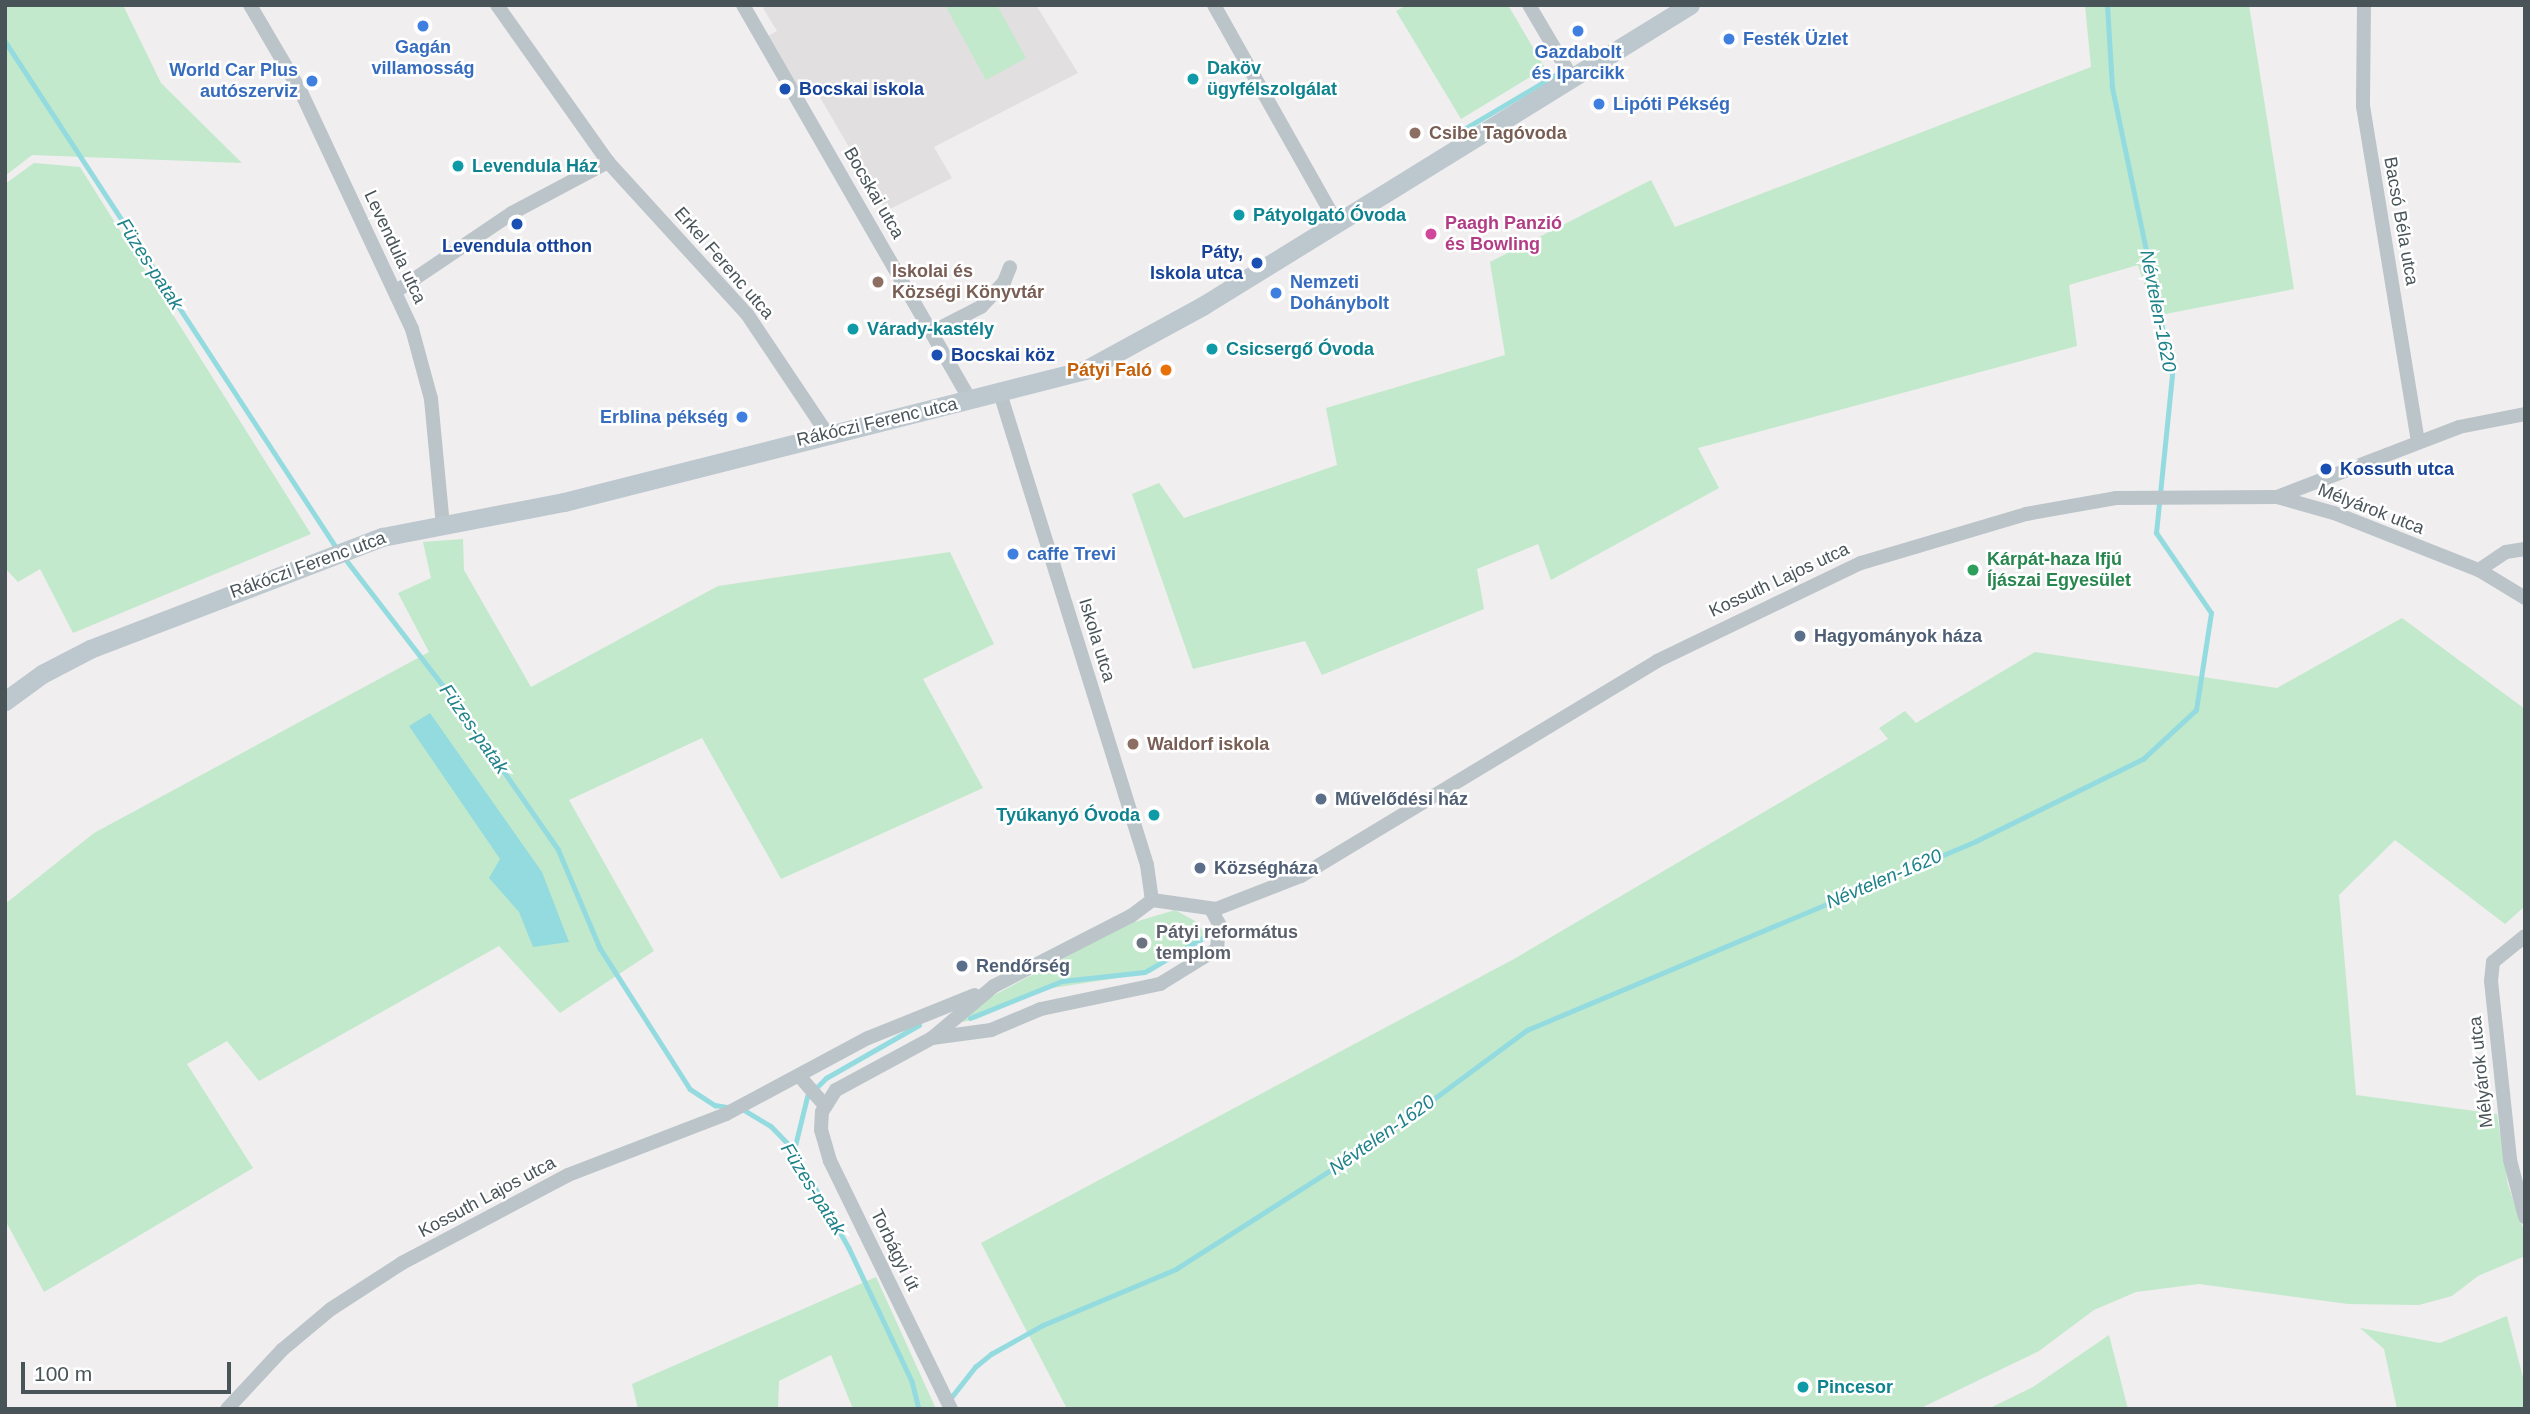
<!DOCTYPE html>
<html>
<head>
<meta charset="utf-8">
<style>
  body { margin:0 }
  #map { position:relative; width:2530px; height:1414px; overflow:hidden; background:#f0eeef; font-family:Helvetica,sans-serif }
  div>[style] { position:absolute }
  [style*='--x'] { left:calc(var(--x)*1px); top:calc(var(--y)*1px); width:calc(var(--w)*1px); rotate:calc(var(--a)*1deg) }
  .education>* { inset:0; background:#e1dfe0 }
  .green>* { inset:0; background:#c2e9cb }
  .water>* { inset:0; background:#94dbe0 }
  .stream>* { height:4.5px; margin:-2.25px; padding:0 2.25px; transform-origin:2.25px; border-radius:2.25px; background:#94dbe0 }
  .minor>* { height:14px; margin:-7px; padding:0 7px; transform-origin:7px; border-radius:7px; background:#bbc4c9 }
  .secondary>* { height:19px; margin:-9.5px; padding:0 9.5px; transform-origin:9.5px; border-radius:9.5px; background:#bcc7ce }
  .dots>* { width:19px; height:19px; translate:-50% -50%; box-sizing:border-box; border:4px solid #fff; border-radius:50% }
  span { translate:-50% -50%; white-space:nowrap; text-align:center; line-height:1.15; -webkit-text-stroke:5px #fff; paint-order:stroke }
  .shop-label { font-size:18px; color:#366cbe; font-weight:700 }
  .left { translate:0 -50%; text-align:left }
  .right { translate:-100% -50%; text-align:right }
  .culture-label { font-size:18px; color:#0d838f; font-weight:700 }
  .transit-label { font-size:18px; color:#164399; font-weight:700 }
  .education-label { font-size:18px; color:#785e54; font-weight:700 }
  .street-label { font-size:18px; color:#495459 }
  .hotel-label { font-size:18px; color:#b23c85; font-weight:700 }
  .food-label { font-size:18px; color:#c56008; font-weight:700 }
  .leisure-label { font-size:18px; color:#27864d; font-weight:700 }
  .service-label { font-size:18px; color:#4e5e75; font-weight:700 }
  .worship-label { font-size:18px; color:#5b616d; font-weight:700 }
  .water-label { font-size:19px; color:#1d8289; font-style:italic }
  .frame { position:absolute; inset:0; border:7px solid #495459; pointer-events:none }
  .scale { position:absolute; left:21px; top:1362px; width:210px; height:32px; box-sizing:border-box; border:4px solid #495459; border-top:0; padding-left:9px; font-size:21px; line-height:24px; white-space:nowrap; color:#495459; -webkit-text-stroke:5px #fff; paint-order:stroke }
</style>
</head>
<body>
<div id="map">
  <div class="education">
    <i style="clip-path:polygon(768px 5px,1036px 5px,1078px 73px,934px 147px,952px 178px,886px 211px,810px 80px,797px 87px,768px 36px,777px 31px,763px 8px)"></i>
  </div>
  <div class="green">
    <i style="clip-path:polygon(5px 5px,123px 5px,161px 83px,242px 163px,32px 155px,5px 176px)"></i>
    <i style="clip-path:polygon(945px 5px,997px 5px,1026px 58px,986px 80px)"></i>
    <i style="clip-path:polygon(1407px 5px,1508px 5px,1545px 68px,1461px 119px,1396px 11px)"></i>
    <i style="clip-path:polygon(2085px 5px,2249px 5px,2294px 289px,2155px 316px,2138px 265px,2069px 285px,2077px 346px,1698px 448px,1719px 488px,1551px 580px,1538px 544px,1477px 569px,1484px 609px,1322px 675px,1305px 641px,1193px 669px,1132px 494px,1159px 483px,1184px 518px,1337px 465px,1326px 408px,1505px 355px,1490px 262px,1651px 180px,1675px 227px,2091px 67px)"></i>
    <i style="clip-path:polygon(34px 163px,80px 167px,311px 534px,73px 633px,40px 569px,18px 582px,5px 568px,5px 184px)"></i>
    <i style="clip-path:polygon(463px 539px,464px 570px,531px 687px,718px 586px,950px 552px,994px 644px,923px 679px,983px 788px,781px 879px,702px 738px,569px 800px,654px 951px,560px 1013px,499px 946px,259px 1081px,227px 1041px,187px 1064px,253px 1168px,44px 1292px,5px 1220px,5px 904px,94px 833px,429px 652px,398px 593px,431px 578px,423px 542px)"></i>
    <i style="clip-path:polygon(2402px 618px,2525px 709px,2525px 906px,2505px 924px,2395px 840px,2339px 895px,2356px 1095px,2497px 1114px,2508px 1185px,2525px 1234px,2525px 1256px,2478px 1276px,2452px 1296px,2419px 1305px,2348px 1304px,2199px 1284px,2136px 1292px,2094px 1310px,2039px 1351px,1919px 1409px,1067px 1409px,981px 1243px,1514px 959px,1888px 739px,1879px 728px,1905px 711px,1916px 723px,2035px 652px,2277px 688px)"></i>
    <i style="clip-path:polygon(1175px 910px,1195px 921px,1208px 937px,1150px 973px,1046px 989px,977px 1019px,957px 1023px,953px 1017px,1128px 924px)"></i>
    <i style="clip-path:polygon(876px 1277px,936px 1409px,853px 1409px,831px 1355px,779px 1381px,778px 1409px,638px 1409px,632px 1384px)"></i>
    <i style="clip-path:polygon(2507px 1316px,2525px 1385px,2525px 1409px,2397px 1409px,2384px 1349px,2360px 1328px,2440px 1343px)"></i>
    <i style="clip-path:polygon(2109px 1335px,2128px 1409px,1988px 1409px,2033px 1387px)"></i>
  </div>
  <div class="water">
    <i style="clip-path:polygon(430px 713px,542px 872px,569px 942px,533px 947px,519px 912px,489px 878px,500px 859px,409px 726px)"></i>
  </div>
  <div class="stream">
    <i style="--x:5;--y:41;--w:605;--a:56.81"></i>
    <i style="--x:1466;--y:128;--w:108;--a:-30.6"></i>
    <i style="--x:344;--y:557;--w:177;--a:52.4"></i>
    <i style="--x:452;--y:697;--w:185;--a:55.1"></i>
    <i style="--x:558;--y:849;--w:108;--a:67"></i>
    <i style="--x:600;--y:948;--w:167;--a:57.4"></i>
    <i style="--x:690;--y:1089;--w:30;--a:33"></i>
    <i style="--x:715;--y:1105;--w:13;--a:9"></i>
    <i style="--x:970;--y:1018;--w:99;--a:-21.9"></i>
    <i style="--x:1062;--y:981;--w:83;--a:-6.2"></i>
    <i style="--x:1145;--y:972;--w:81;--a:-30.4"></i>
    <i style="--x:744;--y:1110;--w:31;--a:31"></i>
    <i style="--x:771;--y:1126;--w:33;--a:46"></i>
    <i style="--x:794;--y:1150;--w:112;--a:60.7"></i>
    <i style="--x:849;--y:1248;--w:147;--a:64.7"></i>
    <i style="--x:912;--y:1381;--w:29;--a:76"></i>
    <i style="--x:794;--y:1150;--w:55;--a:-76.2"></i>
    <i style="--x:807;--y:1097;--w:27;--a:-45"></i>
    <i style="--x:826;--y:1078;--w:107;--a:-29.7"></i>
    <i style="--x:950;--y:1399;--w:41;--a:-52"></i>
    <i style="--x:975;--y:1367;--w:21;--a:-39"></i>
    <i style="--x:991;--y:1354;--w:60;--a:-29.1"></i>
    <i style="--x:1043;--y:1325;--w:144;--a:-22.8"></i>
    <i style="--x:1176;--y:1269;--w:243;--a:-32.6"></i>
    <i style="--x:1381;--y:1138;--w:182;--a:-36.5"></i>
    <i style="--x:1527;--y:1030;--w:487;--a:-22.8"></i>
    <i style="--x:1976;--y:841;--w:186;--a:-26.2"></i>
    <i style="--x:2143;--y:759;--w:72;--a:-42.8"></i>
    <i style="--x:2196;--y:710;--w:98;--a:-81.2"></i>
    <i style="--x:2211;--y:613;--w:97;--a:-124.5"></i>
    <i style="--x:2156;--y:533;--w:159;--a:-84.2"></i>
    <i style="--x:2172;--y:375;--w:294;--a:-101.8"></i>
    <i style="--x:2112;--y:87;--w:82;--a:-93.5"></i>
  </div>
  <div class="minor">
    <i style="--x:250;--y:5;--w:101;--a:59.6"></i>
    <i style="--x:301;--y:92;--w:262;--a:64.9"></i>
    <i style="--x:412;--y:329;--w:73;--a:74.8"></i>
    <i style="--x:431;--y:399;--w:128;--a:84.6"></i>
    <i style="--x:497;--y:5;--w:192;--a:54.7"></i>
    <i style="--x:608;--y:162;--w:206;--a:47.6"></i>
    <i style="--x:747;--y:314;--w:142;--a:56.2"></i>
    <i style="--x:743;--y:5;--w:456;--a:60.1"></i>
    <i style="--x:1214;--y:5;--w:250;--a:60.6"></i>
    <i style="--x:1529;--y:5;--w:85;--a:59.5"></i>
    <i style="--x:2364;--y:5;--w:101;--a:90.6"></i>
    <i style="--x:2363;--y:106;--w:340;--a:80.7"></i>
    <i style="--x:395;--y:292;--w:141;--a:-34"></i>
    <i style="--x:512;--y:213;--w:109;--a:-28"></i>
    <i style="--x:934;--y:331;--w:53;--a:-27.1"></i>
    <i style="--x:981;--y:307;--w:34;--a:-47"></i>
    <i style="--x:1004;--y:282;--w:16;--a:-68"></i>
    <i style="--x:1000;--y:393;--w:494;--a:72.7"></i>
    <i style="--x:1147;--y:865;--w:35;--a:82"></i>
    <i style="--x:2277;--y:497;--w:59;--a:15.7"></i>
    <i style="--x:2334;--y:513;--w:156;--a:21.5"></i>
    <i style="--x:2479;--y:570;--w:54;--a:31.3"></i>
    <i style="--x:2479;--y:570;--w:32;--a:-34"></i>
    <i style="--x:2506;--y:552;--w:19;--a:-9"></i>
    <i style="--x:2525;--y:936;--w:41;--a:140.9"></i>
    <i style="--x:2493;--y:962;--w:19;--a:96"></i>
    <i style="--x:2491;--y:981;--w:180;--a:83.9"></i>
    <i style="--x:2510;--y:1160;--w:59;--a:75.3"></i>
    <i style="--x:932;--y:1038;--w:60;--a:-7.7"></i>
    <i style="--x:991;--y:1030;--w:54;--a:-22.8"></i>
    <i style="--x:1041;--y:1009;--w:122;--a:-11.9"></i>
    <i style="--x:1160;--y:984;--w:67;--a:-31.6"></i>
    <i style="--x:1217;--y:949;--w:25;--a:-85"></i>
    <i style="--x:1219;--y:924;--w:17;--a:-118"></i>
    <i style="--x:801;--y:1078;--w:35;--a:49"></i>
    <i style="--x:227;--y:1409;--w:81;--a:-47"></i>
    <i style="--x:282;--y:1350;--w:64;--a:-39.9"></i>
    <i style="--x:331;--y:1309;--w:85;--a:-32.9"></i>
    <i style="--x:402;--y:1263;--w:188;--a:-27.9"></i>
    <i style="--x:568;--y:1175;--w:169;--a:-21.1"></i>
    <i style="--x:726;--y:1114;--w:161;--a:-28.2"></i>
    <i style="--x:868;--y:1038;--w:115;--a:-21.9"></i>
    <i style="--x:951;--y:1409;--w:276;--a:-116"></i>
    <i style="--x:830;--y:1161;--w:32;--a:-106"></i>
    <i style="--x:821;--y:1130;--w:18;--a:-87"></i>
    <i style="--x:822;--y:1112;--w:26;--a:-58"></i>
    <i style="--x:836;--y:1090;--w:109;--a:-28.4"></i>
    <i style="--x:932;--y:1038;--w:81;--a:-40"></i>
    <i style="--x:994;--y:986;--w:154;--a:-27.1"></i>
    <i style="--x:1131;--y:916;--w:26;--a:-37"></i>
    <i style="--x:1152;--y:900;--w:65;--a:8"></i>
    <i style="--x:1216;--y:909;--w:91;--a:-21.2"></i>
    <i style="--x:1301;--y:876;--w:416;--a:-31.1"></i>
    <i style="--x:1657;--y:661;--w:226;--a:-25.7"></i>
    <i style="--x:1861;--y:563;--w:172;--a:-16.5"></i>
    <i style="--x:2026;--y:514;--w:91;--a:-10.1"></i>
    <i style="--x:2116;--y:498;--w:161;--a:-0.4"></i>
    <i style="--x:2277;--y:497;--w:195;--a:-21"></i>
    <i style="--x:2459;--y:427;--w:67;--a:-11.1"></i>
  </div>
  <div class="secondary">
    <i style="--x:5;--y:701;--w:46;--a:-36.1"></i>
    <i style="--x:42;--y:674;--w:54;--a:-27.5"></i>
    <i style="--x:90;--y:649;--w:313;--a:-21"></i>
    <i style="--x:382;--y:537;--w:185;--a:-10.9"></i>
    <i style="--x:564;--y:502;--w:537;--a:-14.22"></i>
    <i style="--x:1085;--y:370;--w:136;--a:-28.6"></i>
    <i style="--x:1204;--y:305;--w:571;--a:-31.69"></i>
  </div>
  <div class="dots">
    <i style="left:423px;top:26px;background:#3f7fe0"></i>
    <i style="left:1578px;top:31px;background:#3f7fe0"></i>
    <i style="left:1729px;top:39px;background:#3f7fe0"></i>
    <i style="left:1193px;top:79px;background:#0f9aa8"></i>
    <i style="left:312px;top:81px;background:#3f7fe0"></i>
    <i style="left:785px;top:89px;background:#1a4fb4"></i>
    <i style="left:1599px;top:104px;background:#3f7fe0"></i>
    <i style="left:1415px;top:133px;background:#8d6e63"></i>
    <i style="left:458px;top:166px;background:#0f9aa8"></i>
    <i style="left:1239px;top:215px;background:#0f9aa8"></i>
    <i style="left:517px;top:224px;background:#1a4fb4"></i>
    <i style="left:1431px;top:234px;background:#d1479c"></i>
    <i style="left:1257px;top:263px;background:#1a4fb4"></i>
    <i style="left:878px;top:282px;background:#8d6e63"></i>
    <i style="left:1276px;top:293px;background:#3f7fe0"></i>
    <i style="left:853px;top:329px;background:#0f9aa8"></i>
    <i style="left:1212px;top:349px;background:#0f9aa8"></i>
    <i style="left:937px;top:355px;background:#1a4fb4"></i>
    <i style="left:1166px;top:370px;background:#e8710a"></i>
    <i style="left:742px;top:417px;background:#3f7fe0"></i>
    <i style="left:2326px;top:469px;background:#1a4fb4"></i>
    <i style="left:1013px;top:554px;background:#3f7fe0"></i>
    <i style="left:1973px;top:570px;background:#2e9e5b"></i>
    <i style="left:1800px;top:636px;background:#5c6f8a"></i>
    <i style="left:1133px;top:744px;background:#8d6e63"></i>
    <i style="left:1321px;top:799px;background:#5c6f8a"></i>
    <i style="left:1154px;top:815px;background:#0f9aa8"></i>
    <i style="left:1200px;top:868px;background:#5c6f8a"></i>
    <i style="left:1142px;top:943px;background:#6b7280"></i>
    <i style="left:962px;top:966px;background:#5c6f8a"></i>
    <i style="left:1803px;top:1387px;background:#0f9aa8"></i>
  </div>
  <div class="shop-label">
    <span class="left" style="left:1743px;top:39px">Festék Üzlet</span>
    <span style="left:423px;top:58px">Gagán<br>villamosság</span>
    <span style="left:1578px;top:63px">Gazdabolt<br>és Iparcikk</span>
    <span class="right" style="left:298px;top:81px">World Car Plus<br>autószerviz</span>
    <span class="left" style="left:1613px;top:104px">Lipóti Pékség</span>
    <span class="left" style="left:1290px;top:293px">Nemzeti<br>Dohánybolt</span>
    <span class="right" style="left:728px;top:417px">Erblina pékség</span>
    <span class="left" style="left:1027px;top:554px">caffe Trevi</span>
  </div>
  <div class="culture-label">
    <span class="left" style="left:1207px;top:79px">Daköv<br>ügyfélszolgálat</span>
    <span class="left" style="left:472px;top:166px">Levendula Ház</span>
    <span class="left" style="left:1253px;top:215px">Pátyolgató Óvoda</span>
    <span class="left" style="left:867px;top:329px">Várady-kastély</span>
    <span class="left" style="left:1226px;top:349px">Csicsergő Óvoda</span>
    <span class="right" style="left:1140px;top:815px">Tyúkanyó Óvoda</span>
    <span class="left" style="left:1817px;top:1387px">Pincesor</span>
  </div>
  <div class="transit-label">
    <span class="left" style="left:799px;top:89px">Bocskai iskola</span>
    <span style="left:517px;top:246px">Levendula otthon</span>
    <span class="right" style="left:1243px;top:263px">Páty,<br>Iskola utca</span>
    <span class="left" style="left:951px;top:355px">Bocskai köz</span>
    <span class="left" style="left:2340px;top:469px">Kossuth utca</span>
  </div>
  <div class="education-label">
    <span class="left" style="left:1429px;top:133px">Csibe Tagóvoda</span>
    <span class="left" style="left:892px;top:282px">Iskolai és<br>Községi Könyvtár</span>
    <span class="left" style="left:1147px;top:744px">Waldorf iskola</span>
  </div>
  <div class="street-label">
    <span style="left:874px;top:193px;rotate:60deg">Bocskai utca</span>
    <span style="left:2401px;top:221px;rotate:80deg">Bacsó Béla utca</span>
    <span style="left:395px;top:247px;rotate:65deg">Levendula utca</span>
    <span style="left:724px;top:263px;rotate:49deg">Erkel Ferenc utca</span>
    <span style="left:877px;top:422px;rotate:-13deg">Rákóczi Ferenc utca</span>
    <span style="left:2371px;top:509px;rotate:21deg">Mélyárok utca</span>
    <span style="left:308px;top:565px;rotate:-20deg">Rákóczi Ferenc utca</span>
    <span style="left:1779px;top:580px;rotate:-25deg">Kossuth Lajos utca</span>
    <span style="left:1097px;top:640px;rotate:73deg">Iskola utca</span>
    <span style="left:2481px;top:1072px;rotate:-96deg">Mélyárok utca</span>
    <span style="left:487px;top:1197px;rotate:-28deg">Kossuth Lajos utca</span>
    <span style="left:895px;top:1250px;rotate:64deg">Torbágyi út</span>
  </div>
  <div class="hotel-label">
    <span class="left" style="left:1445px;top:234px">Paagh Panzió<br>és Bowling</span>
  </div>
  <div class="food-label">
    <span class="right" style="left:1152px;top:370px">Pátyi Faló</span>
  </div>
  <div class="leisure-label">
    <span class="left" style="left:1987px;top:570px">Kárpát-haza Ifjú<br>Íjászai Egyesület</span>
  </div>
  <div class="service-label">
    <span class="left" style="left:1814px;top:636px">Hagyományok háza</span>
    <span class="left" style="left:1335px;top:799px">Művelődési ház</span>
    <span class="left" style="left:1214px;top:868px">Községháza</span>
    <span class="left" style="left:976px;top:966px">Rendőrség</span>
  </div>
  <div class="worship-label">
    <span class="left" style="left:1156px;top:943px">Pátyi református<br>templom</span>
  </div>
  <div class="water-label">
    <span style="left:150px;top:264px;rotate:57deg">Füzes-patak</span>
    <span style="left:2158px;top:311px;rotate:79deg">Névtelen-1620</span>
    <span style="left:474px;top:729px;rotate:55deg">Füzes-patak</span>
    <span style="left:1884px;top:879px;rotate:-23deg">Névtelen-1620</span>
    <span style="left:1382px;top:1135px;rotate:-35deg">Névtelen-1620</span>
    <span style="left:813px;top:1189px;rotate:58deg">Füzes-patak</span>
  </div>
  <div class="frame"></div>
  <div class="scale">100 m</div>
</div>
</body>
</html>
